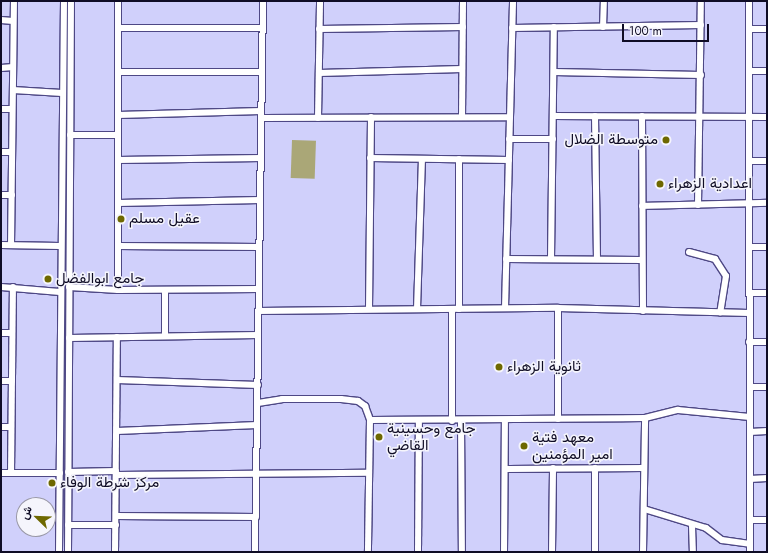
<!DOCTYPE html>
<html>
<head>
<meta charset="utf-8">
<style>
  body { margin:0 }
  #map { position:relative; width:768px; height:553px; overflow:hidden; background:#d0d0fb; font-family:Jost,Vazirmatn,sans-serif }
  div>[style] { position:absolute }
  [style*='--x'] { left:calc(var(--x)*1px); top:calc(var(--y)*1px); width:calc(var(--w)*1px); rotate:calc(var(--a)*1deg) }
  .green>* { inset:0; background:#aaa777; transform-origin:0 0 }
  .roads { filter:drop-shadow(1px 0 #4e4885) drop-shadow(-1px 0 #4e4885) drop-shadow(0 1px #4e4885) drop-shadow(0 -1px #4e4885) }
  .minor>* { height:6px; margin:-3px; padding:0 3px; transform-origin:3px; border-radius:3px; background:#fff }
  .dots>* { width:11px; height:11px; translate:-50% -50%; box-sizing:border-box; border:2px solid #f5f5fc; border-radius:50% }
  span { translate:-50% -50%; white-space:nowrap; text-align:center; line-height:1.15; -webkit-text-stroke:3px #f5f5fc; paint-order:stroke }
  .poi-label { font-size:15px; color:#0f0c25 }
  .right { translate:-100% -50%; text-align:right }
  .left { translate:0 -50%; text-align:left }
  .frame { position:absolute; inset:0; border:2px solid #0f0c25; pointer-events:none }
  .north { position:absolute; left:16px; top:497px; width:40px; height:40px; box-sizing:border-box; background:#f5f5fc; border:1px solid #9998a6; border-radius:50%; rotate:293deg; font-size:11px; font-weight:700; line-height:16px; text-align:center; color:#0f0c25 }
  .north::after { content:''; display:block; margin:auto; width:14px; height:18px; background:#6e6800; clip-path:polygon(50% 0,100% 100%,50% 72%,0 100%) }
  .scale { position:absolute; left:622px; top:24px; width:87px; height:18px; box-sizing:border-box; border:2px solid #0f0c25; border-top:0; padding-left:5px; font-size:12px; line-height:14px; white-space:nowrap; color:#0f0c25; -webkit-text-stroke:3px #f5f5fc; paint-order:stroke }
</style>
</head>
<body>
<div id="map">
  <div class="green">
    <i style="left:292px;top:140px;width:24px;height:38px;rotate:2deg"></i>
  </div>
  <div class="roads">
    <div class="minor">
      <i style="--x:749;--y:1;--w:551;--a:89.9"></i>
      <i style="--x:1;--y:20;--w:12;--a:5"></i>
      <i style="--x:603;--y:27;--w:26;--a:-88"></i>
      <i style="--x:118;--y:28;--w:144;--a:0"></i>
      <i style="--x:512;--y:28;--w:189;--a:-0.9"></i>
      <i style="--x:319;--y:29;--w:144;--a:-0.8"></i>
      <i style="--x:749;--y:29;--w:18;--a:0"></i>
      <i style="--x:1;--y:68;--w:12;--a:-5"></i>
      <i style="--x:749;--y:71;--w:18;--a:0"></i>
      <i style="--x:118;--y:72;--w:144;--a:0"></i>
      <i style="--x:554;--y:72;--w:147;--a:1.2"></i>
      <i style="--x:319;--y:73;--w:143;--a:-1.6"></i>
      <i style="--x:13;--y:90;--w:49;--a:3.5"></i>
      <i style="--x:1;--y:109;--w:11;--a:0"></i>
      <i style="--x:118;--y:115;--w:143;--a:-1.6"></i>
      <i style="--x:553;--y:116;--w:214;--a:0.3"></i>
      <i style="--x:595;--y:116;--w:142;--a:89.2"></i>
      <i style="--x:642;--y:116;--w:195;--a:89.7"></i>
      <i style="--x:462;--y:117;--w:116;--a:-89.5"></i>
      <i style="--x:261;--y:118;--w:249;--a:-0.2"></i>
      <i style="--x:318;--y:118;--w:117;--a:-89"></i>
      <i style="--x:70;--y:135;--w:48;--a:0"></i>
      <i style="--x:509;--y:139;--w:44;--a:0"></i>
      <i style="--x:1;--y:152;--w:11;--a:0"></i>
      <i style="--x:370;--y:158;--w:139;--a:0.8"></i>
      <i style="--x:118;--y:160;--w:143;--a:-0.8"></i>
      <i style="--x:749;--y:161;--w:18;--a:0"></i>
      <i style="--x:1;--y:195;--w:11;--a:0"></i>
      <i style="--x:118;--y:203;--w:142;--a:-1.2"></i>
      <i style="--x:698;--y:205;--w:204;--a:-89.2"></i>
      <i style="--x:642;--y:206;--w:125;--a:-1.4"></i>
      <i style="--x:1;--y:245;--w:59;--a:1"></i>
      <i style="--x:11;--y:245;--w:244;--a:-89.3"></i>
      <i style="--x:118;--y:246;--w:141;--a:0.4"></i>
      <i style="--x:749;--y:247;--w:18;--a:0"></i>
      <i style="--x:689;--y:252;--w:27;--a:15"></i>
      <i style="--x:715;--y:259;--w:20;--a:57"></i>
      <i style="--x:726;--y:276;--w:37;--a:99"></i>
      <i style="--x:506;--y:259;--w:136;--a:0.4"></i>
      <i style="--x:551;--y:259;--w:232;--a:-89.3"></i>
      <i style="--x:1;--y:287;--w:59;--a:4.8"></i>
      <i style="--x:69;--y:287;--w:49;--a:3.5"></i>
      <i style="--x:118;--y:290;--w:141;--a:-0.4"></i>
      <i style="--x:118;--y:290;--w:289;--a:-90"></i>
      <i style="--x:749;--y:293;--w:18;--a:0"></i>
      <i style="--x:505;--y:308;--w:307;--a:-88.5"></i>
      <i style="--x:558;--y:308;--w:111;--a:90"></i>
      <i style="--x:369;--y:309;--w:192;--a:-89.4"></i>
      <i style="--x:417;--y:309;--w:150;--a:-88.1"></i>
      <i style="--x:459;--y:309;--w:150;--a:-90"></i>
      <i style="--x:258;--y:311;--w:300;--a:-0.6"></i>
      <i style="--x:558;--y:308;--w:191;--a:1.5"></i>
      <i style="--x:1;--y:333;--w:11;--a:0"></i>
      <i style="--x:165;--y:336;--w:46;--a:-90"></i>
      <i style="--x:69;--y:338;--w:189;--a:-0.9"></i>
      <i style="--x:749;--y:342;--w:18;--a:0"></i>
      <i style="--x:117;--y:380;--w:141;--a:2"></i>
      <i style="--x:1;--y:381;--w:11;--a:0"></i>
      <i style="--x:750;--y:387;--w:17;--a:0"></i>
      <i style="--x:258;--y:403;--w:24;--a:-9"></i>
      <i style="--x:282;--y:399;--w:59;--a:0"></i>
      <i style="--x:341;--y:399;--w:17;--a:7"></i>
      <i style="--x:358;--y:401;--w:9;--a:36"></i>
      <i style="--x:365;--y:406;--w:15;--a:70"></i>
      <i style="--x:370;--y:420;--w:132;--a:90.9"></i>
      <i style="--x:370;--y:420;--w:275;--a:-0.4"></i>
      <i style="--x:645;--y:418;--w:34;--a:-14"></i>
      <i style="--x:678;--y:410;--w:72;--a:5.6"></i>
      <i style="--x:452;--y:421;--w:112;--a:-90"></i>
      <i style="--x:461;--y:421;--w:131;--a:89.6"></i>
      <i style="--x:1;--y:427;--w:10;--a:0"></i>
      <i style="--x:117;--y:431;--w:140;--a:-2.5"></i>
      <i style="--x:750;--y:432;--w:17;--a:-3"></i>
      <i style="--x:505;--y:469;--w:139;--a:-0.4"></i>
      <i style="--x:68;--y:472;--w:48;--a:-1.2"></i>
      <i style="--x:1;--y:473;--w:59;--a:0"></i>
      <i style="--x:11;--y:473;--w:186;--a:-89.4"></i>
      <i style="--x:116;--y:475;--w:253;--a:-0.5"></i>
      <i style="--x:750;--y:479;--w:17;--a:-3"></i>
      <i style="--x:644;--y:509;--w:65;--a:17"></i>
      <i style="--x:706;--y:528;--w:20;--a:37"></i>
      <i style="--x:722;--y:540;--w:28;--a:8"></i>
      <i style="--x:116;--y:516;--w:140;--a:0.4"></i>
      <i style="--x:750;--y:520;--w:17;--a:0"></i>
      <i style="--x:68;--y:525;--w:48;--a:0"></i>
      <i style="--x:692;--y:526;--w:26;--a:88"></i>
      <i style="--x:59;--y:552;--w:551;--a:-89.48"></i>
      <i style="--x:68;--y:552;--w:551;--a:-89.69"></i>
      <i style="--x:115;--y:552;--w:215;--a:-89.5"></i>
      <i style="--x:255;--y:552;--w:551;--a:-89.17"></i>
      <i style="--x:418;--y:552;--w:131;--a:-89.6"></i>
      <i style="--x:504;--y:552;--w:132;--a:-89.6"></i>
      <i style="--x:552;--y:552;--w:84;--a:-89.3"></i>
      <i style="--x:595;--y:552;--w:84;--a:-90"></i>
      <i style="--x:643;--y:552;--w:134;--a:-89.1"></i>
    </div>
  </div>
  <div class="dots">
    <i style="left:666px;top:140px;background:#6e6800"></i>
    <i style="left:660px;top:184px;background:#6e6800"></i>
    <i style="left:121px;top:219px;background:#6e6800"></i>
    <i style="left:48px;top:279px;background:#6e6800"></i>
    <i style="left:499px;top:367px;background:#6e6800"></i>
    <i style="left:379px;top:437px;background:#6e6800"></i>
    <i style="left:524px;top:446px;background:#6e6800"></i>
    <i style="left:52px;top:483px;background:#6e6800"></i>
  </div>
  <div class="poi-label">
    <span class="right" style="left:658px;top:140px">متوسطة الضلال</span>
    <span class="left" style="left:668px;top:184px">اعدادية الزهراء</span>
    <span class="left" style="left:129px;top:219px">عقيل مسلم</span>
    <span class="left" style="left:56px;top:279px">جامع ابوالفضل</span>
    <span class="left" style="left:507px;top:367px">ثانوية الزهراء</span>
    <span class="left" style="left:387px;top:437px">جامع وحسينية<br>القاضي</span>
    <span class="left" style="left:532px;top:446px">معهد فتية<br>امير المؤمنين</span>
    <span class="left" style="left:60px;top:483px">مركز شرطة الوفاء</span>
  </div>
  <div class="frame"></div>
  <div class="north">ش</div>
  <div class="scale">100 m</div>
</div>
</body>
</html>
